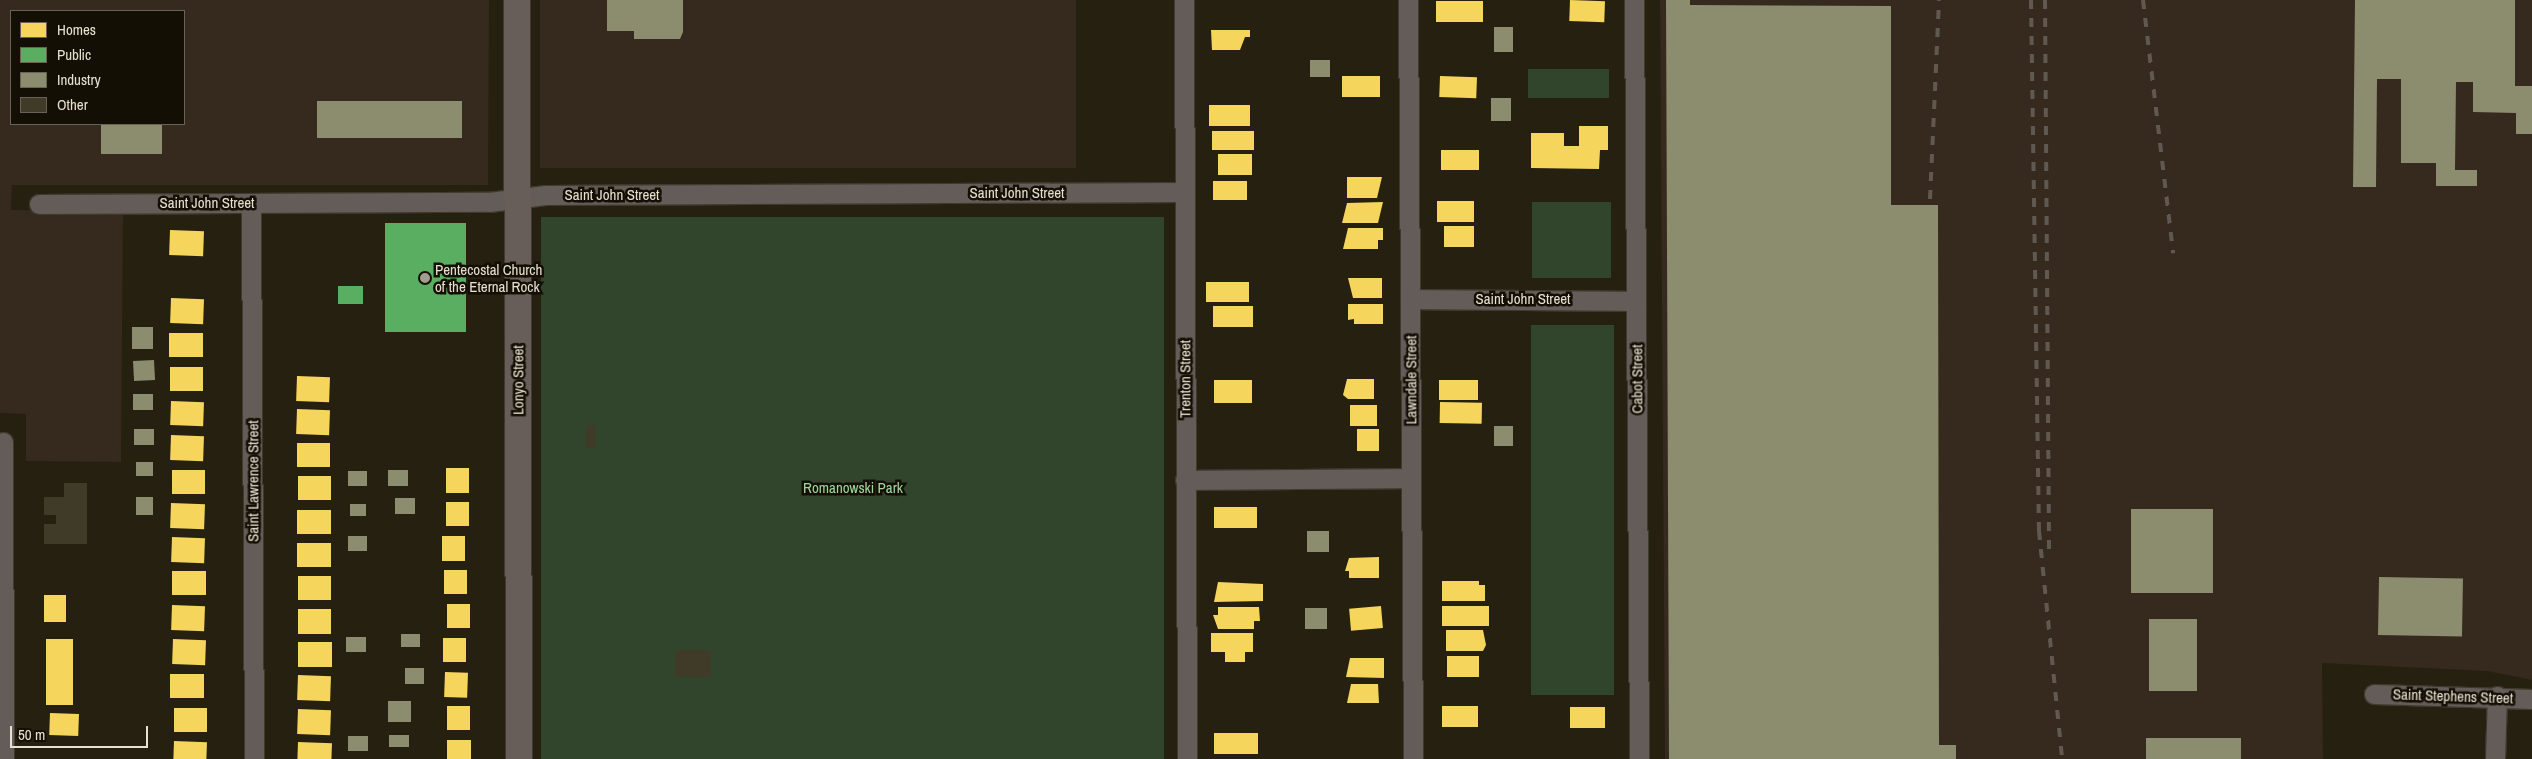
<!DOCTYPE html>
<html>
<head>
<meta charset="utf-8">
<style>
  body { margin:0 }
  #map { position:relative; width:2532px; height:759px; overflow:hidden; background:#262010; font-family:"Archivo Narrow",sans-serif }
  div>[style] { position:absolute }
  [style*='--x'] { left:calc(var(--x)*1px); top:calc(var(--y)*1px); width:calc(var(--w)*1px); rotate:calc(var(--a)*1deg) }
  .industrial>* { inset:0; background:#36291d; transform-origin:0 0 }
  .green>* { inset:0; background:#30452b; transform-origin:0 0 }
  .homes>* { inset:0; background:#f6d55c; transform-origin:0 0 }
  .public>* { inset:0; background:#5aae61; transform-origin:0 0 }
  .industry>* { inset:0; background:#8c8c6e; transform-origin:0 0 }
  .building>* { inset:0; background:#403a28; transform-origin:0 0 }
  .roads { filter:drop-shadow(1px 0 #3f3a2d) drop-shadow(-1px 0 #3f3a2d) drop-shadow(0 1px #3f3a2d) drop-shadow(0 -1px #3f3a2d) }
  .street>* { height:19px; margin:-9.5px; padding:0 9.5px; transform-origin:9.5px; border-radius:9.5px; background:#645c59 }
  .secondary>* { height:26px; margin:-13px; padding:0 13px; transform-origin:13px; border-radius:13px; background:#675e59 }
  .rail>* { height:4px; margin-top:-2px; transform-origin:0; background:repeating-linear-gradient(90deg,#5f5951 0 9px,transparent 0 18px) }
  .dots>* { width:14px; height:14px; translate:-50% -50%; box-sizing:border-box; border:2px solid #130f04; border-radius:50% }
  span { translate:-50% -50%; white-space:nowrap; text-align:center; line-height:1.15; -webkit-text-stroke:5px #130f04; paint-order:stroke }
  .street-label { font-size:15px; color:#e7e1d1 }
  .poi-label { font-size:15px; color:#e7e1d1 }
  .left { translate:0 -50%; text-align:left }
  .park-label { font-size:15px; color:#a1d99b }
  .legend { position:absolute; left:10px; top:10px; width:175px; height:115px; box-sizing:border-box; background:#130f04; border:1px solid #686356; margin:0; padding:6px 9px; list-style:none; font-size:15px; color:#e7e1d1 }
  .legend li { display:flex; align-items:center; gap:10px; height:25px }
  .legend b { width:25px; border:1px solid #686356 }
  .scale { position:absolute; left:10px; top:726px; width:138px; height:22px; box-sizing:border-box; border:2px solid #e7e1d1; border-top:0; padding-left:6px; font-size:15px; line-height:18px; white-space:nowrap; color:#e7e1d1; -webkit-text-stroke:4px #130f04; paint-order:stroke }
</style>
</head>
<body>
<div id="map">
  <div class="industrial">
    <i style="clip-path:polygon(evenodd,0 0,489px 0,488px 185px,12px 185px,11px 210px,123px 211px,121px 462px,26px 461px,26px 414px,0 413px,0 0,11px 11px,184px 11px,184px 124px,11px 124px,11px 11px)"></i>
    <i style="left:540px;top:0;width:536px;height:168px"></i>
    <i style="clip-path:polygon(1660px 0,2532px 0,2532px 680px,2487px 671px,2322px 663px,2323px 759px,1665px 759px)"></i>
  </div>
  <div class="green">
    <i style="left:1609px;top:69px;width:29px;height:81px;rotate:90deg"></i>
    <i style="left:1532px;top:202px;width:79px;height:76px"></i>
    <i style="left:1164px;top:217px;width:542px;height:623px;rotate:90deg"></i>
    <i style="left:1614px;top:325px;width:370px;height:83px;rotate:90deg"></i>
  </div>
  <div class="homes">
    <i style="left:1570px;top:0;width:35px;height:21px;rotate:2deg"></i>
    <i style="left:1483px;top:1px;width:21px;height:47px;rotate:90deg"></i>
    <i style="clip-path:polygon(1211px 30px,1250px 30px,1250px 37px,1245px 37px,1240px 50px,1212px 50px)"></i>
    <i style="left:1380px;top:76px;width:21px;height:38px;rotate:90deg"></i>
    <i style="left:1440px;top:76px;width:37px;height:21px;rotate:2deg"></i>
    <i style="left:1209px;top:105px;width:41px;height:21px"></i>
    <i style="clip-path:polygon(1579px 126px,1608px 126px,1608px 150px,1600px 150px,1599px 169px,1531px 168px,1531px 133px,1564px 133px,1564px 146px,1579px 146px)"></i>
    <i style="left:1212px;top:131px;width:42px;height:19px"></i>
    <i style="left:1441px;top:150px;width:38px;height:20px"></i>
    <i style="left:1218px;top:154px;width:34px;height:21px"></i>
    <i style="clip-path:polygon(1347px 177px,1382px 177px,1377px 198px,1347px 198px)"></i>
    <i style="left:1213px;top:181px;width:34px;height:19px"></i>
    <i style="left:1437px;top:201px;width:37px;height:21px"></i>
    <i style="clip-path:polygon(1383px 202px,1378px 223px,1342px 223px,1347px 203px)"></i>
    <i style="left:1444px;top:226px;width:30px;height:21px"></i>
    <i style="clip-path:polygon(1348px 228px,1383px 228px,1383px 240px,1378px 240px,1378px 249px,1343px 249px)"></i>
    <i style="left:170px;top:230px;width:34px;height:25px;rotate:2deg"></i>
    <i style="clip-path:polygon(1348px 278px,1382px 278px,1382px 298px,1353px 298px)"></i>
    <i style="left:1206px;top:282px;width:43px;height:20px"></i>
    <i style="left:171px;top:298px;width:33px;height:25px;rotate:2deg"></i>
    <i style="clip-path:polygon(1348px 304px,1383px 304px,1383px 324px,1354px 324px,1354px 319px,1348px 320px)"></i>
    <i style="left:1213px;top:306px;width:40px;height:21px"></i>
    <i style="left:169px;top:333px;width:34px;height:24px"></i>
    <i style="left:170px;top:367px;width:33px;height:24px"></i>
    <i style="left:297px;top:376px;width:33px;height:25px;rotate:2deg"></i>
    <i style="clip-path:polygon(1347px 379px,1374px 379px,1374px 399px,1348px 399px,1343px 395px)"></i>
    <i style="left:1214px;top:380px;width:38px;height:23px"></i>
    <i style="left:1439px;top:380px;width:39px;height:20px"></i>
    <i style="left:171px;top:401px;width:33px;height:24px;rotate:2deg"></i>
    <i style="left:1440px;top:402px;width:42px;height:21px;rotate:1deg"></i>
    <i style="left:1350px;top:405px;width:27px;height:21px"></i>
    <i style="left:297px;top:409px;width:33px;height:25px;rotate:2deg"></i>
    <i style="left:1357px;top:429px;width:22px;height:22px"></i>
    <i style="left:171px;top:435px;width:33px;height:25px;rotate:2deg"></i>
    <i style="left:297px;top:443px;width:33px;height:24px"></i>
    <i style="left:446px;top:468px;width:23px;height:25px"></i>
    <i style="left:172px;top:470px;width:33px;height:24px"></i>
    <i style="left:298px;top:476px;width:33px;height:24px"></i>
    <i style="left:446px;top:502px;width:23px;height:24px"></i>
    <i style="left:171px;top:503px;width:34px;height:25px;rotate:2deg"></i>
    <i style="left:1214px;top:507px;width:43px;height:21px"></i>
    <i style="left:297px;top:510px;width:34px;height:24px"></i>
    <i style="left:442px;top:536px;width:23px;height:25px"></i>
    <i style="left:172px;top:537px;width:33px;height:25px;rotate:2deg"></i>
    <i style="left:297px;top:543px;width:34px;height:24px"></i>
    <i style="clip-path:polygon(1379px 557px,1379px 578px,1349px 578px,1349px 571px,1345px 571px,1349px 558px)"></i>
    <i style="left:444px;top:570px;width:23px;height:24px"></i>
    <i style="left:172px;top:571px;width:34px;height:24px"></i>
    <i style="left:298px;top:576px;width:33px;height:24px"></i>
    <i style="clip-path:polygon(1442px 581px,1479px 581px,1479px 585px,1485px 585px,1485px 601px,1442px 601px)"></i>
    <i style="clip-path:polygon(1218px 582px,1263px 584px,1263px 601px,1214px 602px)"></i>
    <i style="left:44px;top:595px;width:22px;height:27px"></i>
    <i style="left:447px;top:604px;width:23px;height:24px"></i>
    <i style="left:172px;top:605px;width:33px;height:25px;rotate:2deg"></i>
    <i style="left:1381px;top:606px;width:22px;height:32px;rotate:85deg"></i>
    <i style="left:1442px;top:606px;width:47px;height:20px"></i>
    <i style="clip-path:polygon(1218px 607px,1259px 607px,1260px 621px,1254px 621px,1254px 629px,1218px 629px,1213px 615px,1218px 615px)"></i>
    <i style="left:298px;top:609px;width:33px;height:25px"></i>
    <i style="clip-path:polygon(1446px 630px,1483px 630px,1486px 645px,1483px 651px,1446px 651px)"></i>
    <i style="clip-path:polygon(1211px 633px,1253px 633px,1253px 652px,1245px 652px,1245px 662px,1225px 662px,1225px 652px,1211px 652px)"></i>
    <i style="left:443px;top:638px;width:23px;height:24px"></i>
    <i style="left:46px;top:639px;width:27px;height:66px"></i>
    <i style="left:173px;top:639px;width:33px;height:25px;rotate:2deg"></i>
    <i style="left:298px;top:642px;width:34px;height:25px"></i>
    <i style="left:1447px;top:656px;width:32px;height:21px"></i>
    <i style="clip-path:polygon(1350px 658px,1384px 658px,1384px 678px,1346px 677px)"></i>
    <i style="left:445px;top:672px;width:23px;height:25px;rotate:2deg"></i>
    <i style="left:170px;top:674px;width:34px;height:24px"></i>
    <i style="left:298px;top:675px;width:33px;height:25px;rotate:2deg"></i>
    <i style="clip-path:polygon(1351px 684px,1378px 684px,1379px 703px,1347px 703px)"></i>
    <i style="left:447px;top:706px;width:23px;height:24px"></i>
    <i style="left:1442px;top:706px;width:36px;height:21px"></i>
    <i style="left:1570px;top:707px;width:35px;height:21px"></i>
    <i style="left:174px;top:708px;width:33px;height:24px"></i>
    <i style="left:298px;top:709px;width:33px;height:25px;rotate:2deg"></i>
    <i style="left:50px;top:713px;width:29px;height:22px;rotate:2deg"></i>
    <i style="left:1214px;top:733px;width:44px;height:21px"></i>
    <i style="left:447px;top:740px;width:24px;height:19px"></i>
    <i style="left:174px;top:741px;width:33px;height:18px;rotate:2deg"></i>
    <i style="left:298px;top:742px;width:34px;height:17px;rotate:2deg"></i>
  </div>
  <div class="public">
    <i style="left:385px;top:223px;width:81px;height:109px"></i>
    <i style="left:338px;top:286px;width:25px;height:18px"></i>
  </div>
  <div class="industry">
    <i style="clip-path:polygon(607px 0,683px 0,683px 32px,680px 39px,634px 39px,634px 31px,607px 31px)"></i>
    <i style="clip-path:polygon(1666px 0,1690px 0,1690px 5px,1891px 6px,1891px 205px,1938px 205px,1939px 745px,1956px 745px,1956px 759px,1669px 759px)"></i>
    <i style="clip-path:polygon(2355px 0,2515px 0,2515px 86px,2532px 86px,2532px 134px,2516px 134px,2516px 113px,2473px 112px,2473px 82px,2456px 82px,2455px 170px,2477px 170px,2477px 186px,2436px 186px,2436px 163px,2401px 163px,2401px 79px,2377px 79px,2376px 187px,2353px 187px)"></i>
    <i style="left:1494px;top:27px;width:19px;height:25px"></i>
    <i style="left:1310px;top:60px;width:20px;height:17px"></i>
    <i style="left:1491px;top:98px;width:20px;height:23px"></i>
    <i style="left:317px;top:101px;width:145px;height:37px"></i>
    <i style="left:101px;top:124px;width:61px;height:30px"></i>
    <i style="left:132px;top:327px;width:21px;height:22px"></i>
    <i style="left:154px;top:360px;width:20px;height:21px;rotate:87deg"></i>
    <i style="left:153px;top:394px;width:16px;height:20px;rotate:90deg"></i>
    <i style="left:1513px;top:426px;width:20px;height:19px;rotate:90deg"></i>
    <i style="left:134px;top:429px;width:20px;height:16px"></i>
    <i style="left:136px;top:462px;width:17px;height:14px"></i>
    <i style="left:388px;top:470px;width:20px;height:16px"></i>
    <i style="left:348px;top:471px;width:19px;height:15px"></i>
    <i style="left:136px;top:497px;width:17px;height:18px"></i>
    <i style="left:395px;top:498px;width:20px;height:16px"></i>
    <i style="left:350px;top:504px;width:16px;height:12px"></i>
    <i style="left:2131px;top:509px;width:82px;height:84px"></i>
    <i style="left:1307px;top:531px;width:22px;height:21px"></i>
    <i style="left:348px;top:536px;width:19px;height:15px"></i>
    <i style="left:2379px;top:577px;width:84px;height:58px;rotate:1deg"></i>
    <i style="left:1305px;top:608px;width:22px;height:21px"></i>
    <i style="left:2149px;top:619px;width:48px;height:72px"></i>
    <i style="left:401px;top:634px;width:19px;height:13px"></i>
    <i style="left:346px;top:637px;width:20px;height:15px"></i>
    <i style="left:424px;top:668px;width:16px;height:19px;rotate:90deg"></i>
    <i style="left:388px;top:701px;width:23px;height:21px"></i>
    <i style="left:389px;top:735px;width:20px;height:12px"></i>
    <i style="left:348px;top:736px;width:20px;height:15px"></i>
    <i style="left:2241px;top:738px;width:21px;height:95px;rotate:90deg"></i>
  </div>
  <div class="building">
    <i style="left:586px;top:425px;width:10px;height:23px"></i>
    <i style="clip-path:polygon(64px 483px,87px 483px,87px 544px,44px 544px,44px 524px,56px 524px,56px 515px,44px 515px,44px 497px,64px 497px)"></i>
    <i style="left:675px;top:650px;width:36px;height:27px"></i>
  </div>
  <div class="roads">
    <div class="street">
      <i style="--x:1184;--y:0;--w:759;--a:89.77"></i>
      <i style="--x:1408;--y:0;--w:759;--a:89.62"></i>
      <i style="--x:1634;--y:0;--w:759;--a:89.62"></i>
      <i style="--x:39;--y:204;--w:450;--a:-0.3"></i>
      <i style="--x:489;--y:202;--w:56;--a:-7.1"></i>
      <i style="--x:545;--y:195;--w:639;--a:-0.27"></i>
      <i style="--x:251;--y:204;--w:555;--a:89.69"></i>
      <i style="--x:1410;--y:299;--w:226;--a:0.5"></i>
      <i style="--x:3;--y:442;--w:317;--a:89.8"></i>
      <i style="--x:1185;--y:480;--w:226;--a:-0.5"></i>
      <i style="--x:2374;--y:694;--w:158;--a:1.8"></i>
      <i style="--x:2495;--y:759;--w:63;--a:-88.2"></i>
    </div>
    <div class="secondary">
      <i style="--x:517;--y:0;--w:759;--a:89.85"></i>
    </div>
  </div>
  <div class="rail">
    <i style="--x:2031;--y:0;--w:531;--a:89.14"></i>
    <i style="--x:2039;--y:531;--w:229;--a:84.2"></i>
    <i style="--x:2045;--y:0;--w:551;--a:89.58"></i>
    <i style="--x:2143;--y:0;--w:255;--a:83.2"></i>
    <i style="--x:1930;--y:199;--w:199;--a:-87.4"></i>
  </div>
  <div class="dots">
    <i style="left:425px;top:278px;background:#a39d8d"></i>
  </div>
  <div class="street-label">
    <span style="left:1017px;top:193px">Saint John Street</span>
    <span style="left:612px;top:195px">Saint John Street</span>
    <span style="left:207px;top:203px">Saint John Street</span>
    <span style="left:1523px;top:299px">Saint John Street</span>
    <span style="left:1185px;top:379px;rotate:-90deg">Trenton Street</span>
    <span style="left:1637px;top:379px;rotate:-90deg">Cabot Street</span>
    <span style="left:518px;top:380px;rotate:-90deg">Lonyo Street</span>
    <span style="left:1411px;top:380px;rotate:-90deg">Lawndale Street</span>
    <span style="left:253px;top:481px;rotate:-90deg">Saint Lawrence Street</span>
    <span style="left:2453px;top:696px;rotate:2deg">Saint Stephens Street</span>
  </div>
  <div class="poi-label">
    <span class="left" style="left:435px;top:278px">Pentecostal Church<br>of the Eternal Rock</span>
  </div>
  <div class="park-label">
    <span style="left:853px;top:488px">Romanowski Park</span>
  </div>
  <ul class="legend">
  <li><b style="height:14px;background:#f6d55c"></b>Homes</li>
  <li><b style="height:14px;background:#5aae61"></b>Public</li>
  <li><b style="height:14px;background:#8c8c6e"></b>Industry</li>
  <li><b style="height:14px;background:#403a28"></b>Other</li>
  </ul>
  <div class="scale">50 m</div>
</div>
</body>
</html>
